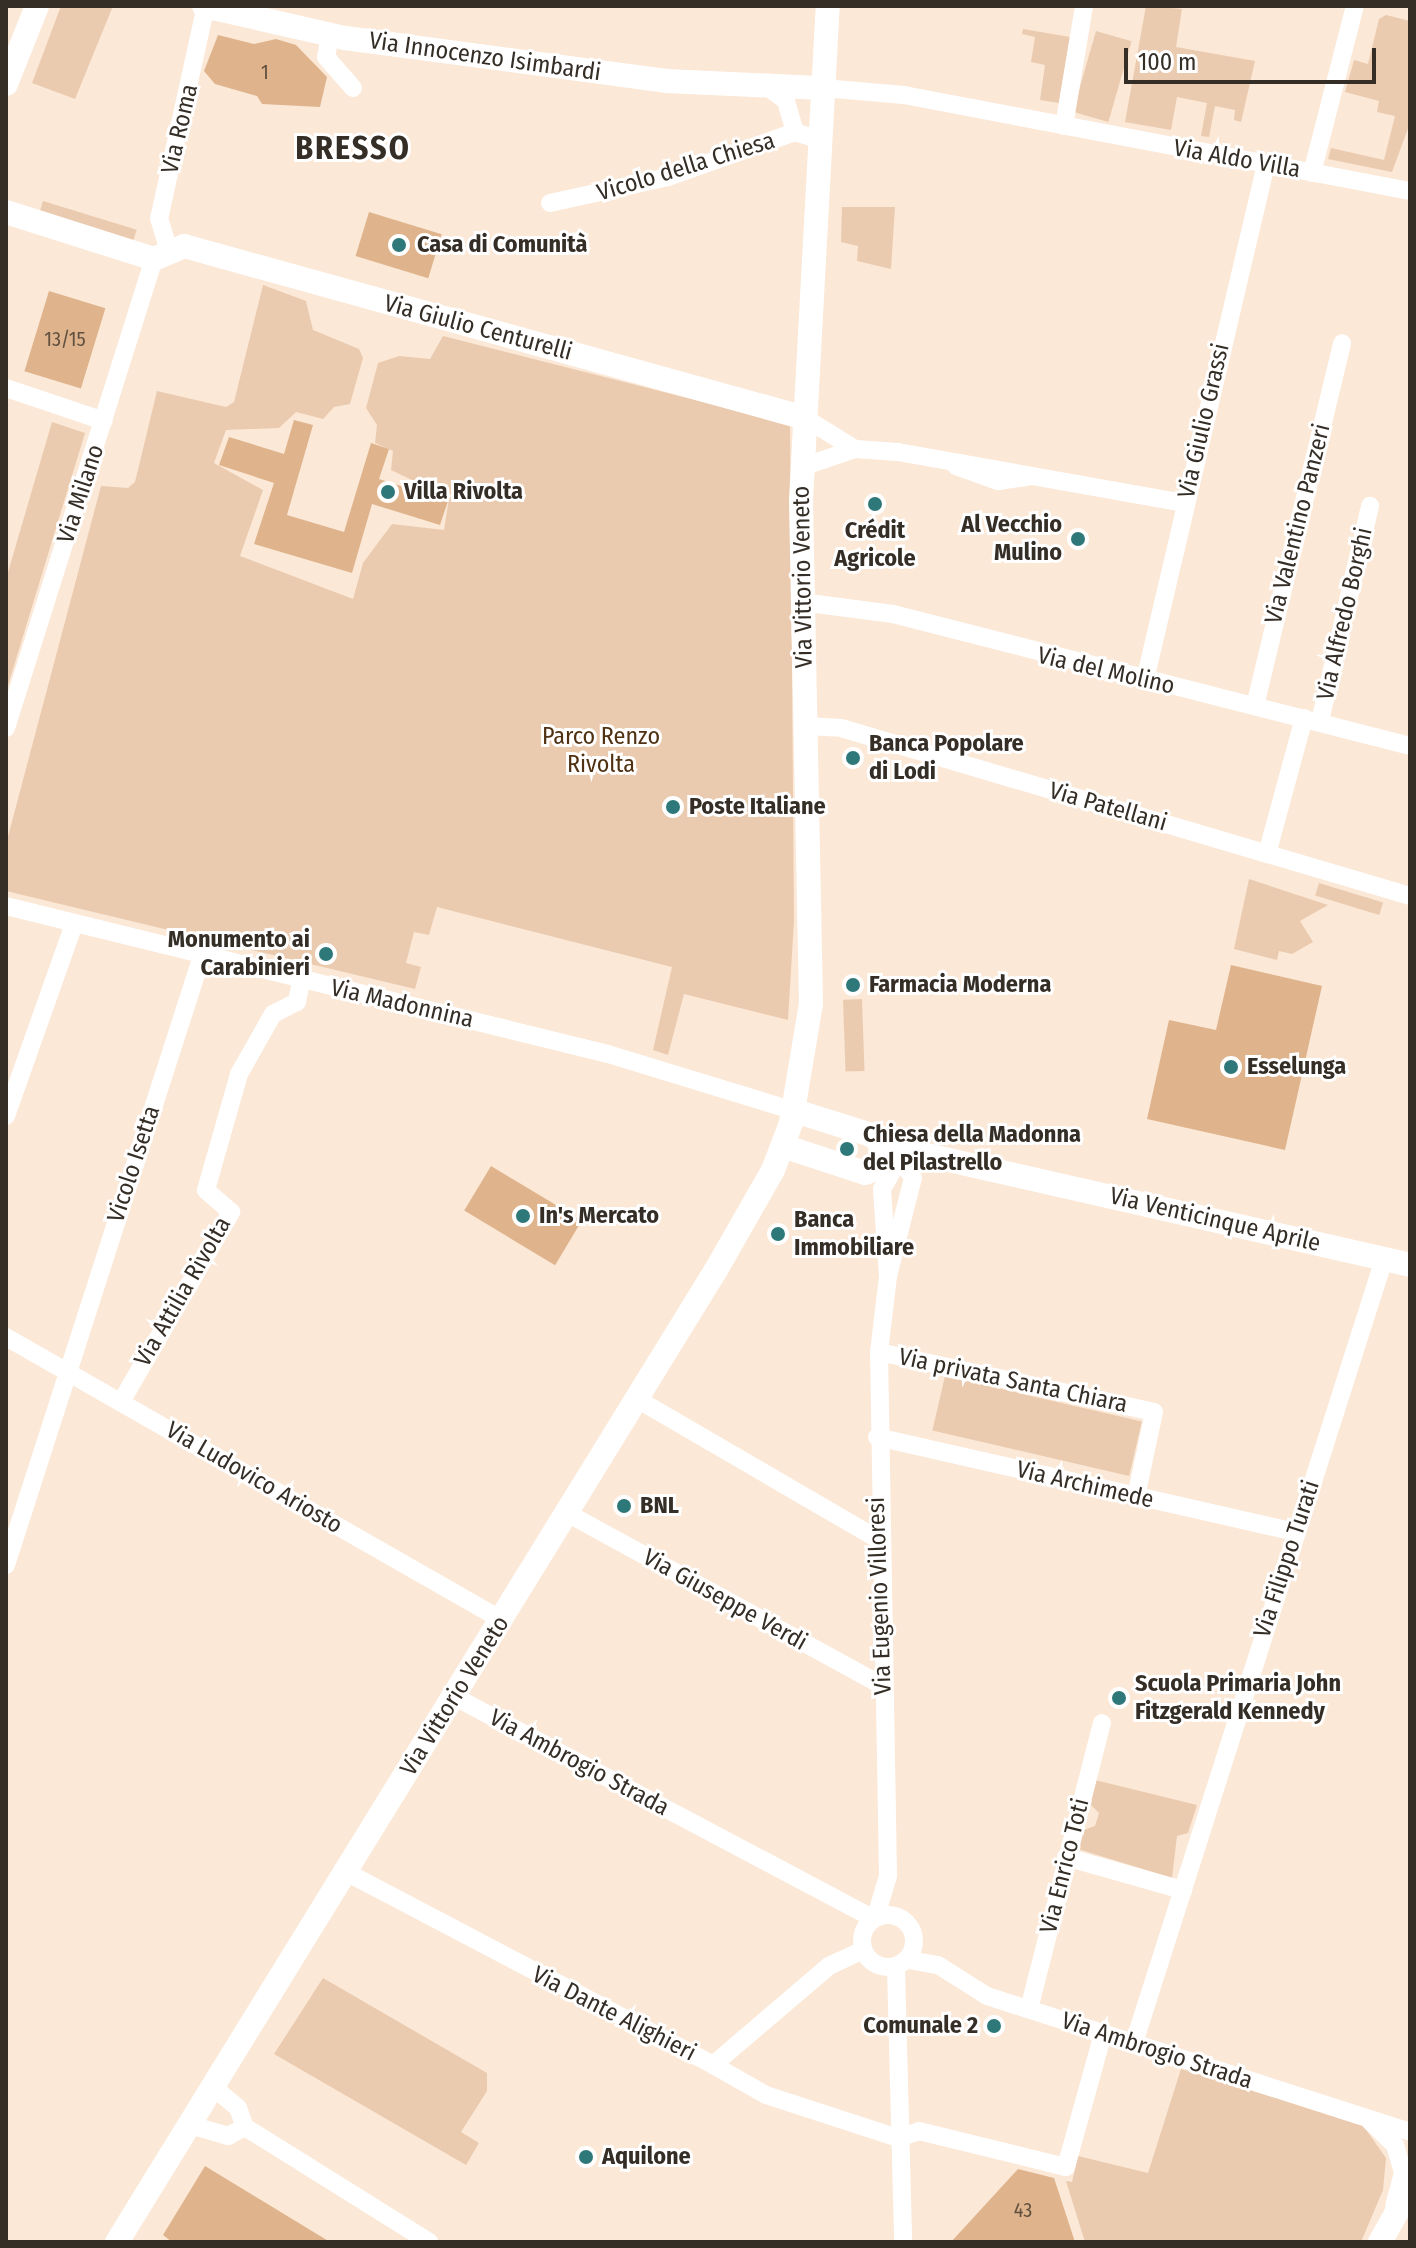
<!DOCTYPE html>
<html>
<head>
<meta charset="utf-8">
<style>
  body { margin:0 }
  #map { position:relative; width:1416px; height:2248px; overflow:hidden; background:#fbe8d7; font-family:"Fira Sans Condensed",sans-serif }
  div>[style] { position:absolute }
  [style*='--x'] { left:calc(var(--x)*1px); top:calc(var(--y)*1px); width:calc(var(--w)*1px); rotate:calc(var(--a)*1deg) }
  .green>* { inset:0; background:#ebcbaf; transform-origin:0 0 }
  .building>* { inset:0; background:#dfb48c; transform-origin:0 0 }
  .street>* { height:18px; margin:-9px; padding:0 9px; transform-origin:9px; border-radius:9px; background:#fff }
  .street>.ring { margin:-9px; padding:0; box-sizing:content-box; background:none; border:18px solid #fff; border-radius:50% }
  .secondary>* { height:24px; margin:-12px; padding:0 12px; transform-origin:12px; border-radius:12px; background:#fff }
  .dots>* { width:22px; height:22px; translate:-50% -50%; box-sizing:border-box; border:4px solid #fff; border-radius:50% }
  span { translate:-50% -50%; white-space:nowrap; text-align:center; line-height:1.15; -webkit-text-stroke:6px #fff; paint-order:stroke }
  .number-label { font-size:20px; color:#605040 }
  .number-label span { -webkit-text-stroke-width:0 }
  .street-label { font-size:24px; color:#352e27 }
  .poi-label { font-size:24px; color:#352e27; font-weight:700 }
  .left { translate:0 -50%; text-align:left }
  .right { translate:-100% -50%; text-align:right }
  .park-label { font-size:24px; color:#503213 }
  .district-label { font-size:32px; color:#352e27; font-weight:700; letter-spacing:2px }
  .frame { position:absolute; inset:0; border:8px solid #352e27; pointer-events:none }
  .scale { position:absolute; left:1124px; top:48px; width:252px; height:36px; box-sizing:border-box; border:4px solid #352e27; border-top:0; padding-left:10px; font-size:24px; line-height:28px; white-space:nowrap; color:#352e27; -webkit-text-stroke:6px #fff; paint-order:stroke }
</style>
</head>
<body>
<div id="map">
  <div class="green">
    <i style="clip-path:polygon(61px 6px,113px 6px,75px 99px,32px 83px)"></i>
    <i style="clip-path:polygon(1146px 6px,1182px 9px,1176px 47px,1255px 61px,1241px 122px,1234px 120px,1235px 110px,1215px 106px,1209px 137px,1201px 136px,1207px 103px,1177px 97px,1171px 130px,1125px 122px)"></i>
    <i style="clip-path:polygon(1386px 15px,1410px 21px,1410px 123px,1392px 172px,1328px 159px,1331px 148px,1384px 160px,1395px 116px,1377px 112px,1379px 101px,1345px 92px,1354px 60px,1368px 64px,1379px 19px)"></i>
    <i style="clip-path:polygon(1023px 29px,1070px 37px,1059px 103px,1040px 100px,1045px 65px,1031px 62px,1035px 37px,1022px 34px)"></i>
    <i style="left:1096px;top:31px;width:37px;height:84px;rotate:16deg"></i>
    <i style="left:43px;top:201px;width:98px;height:13px;rotate:17deg"></i>
    <i style="clip-path:polygon(842px 207px,895px 207px,891px 269px,857px 261px,858px 246px,841px 242px)"></i>
    <i style="clip-path:polygon(263px 285px,306px 301px,313px 330px,359px 349px,363px 358px,350px 404px,334px 407px,323px 419px,296px 412px,279px 428px,226px 430px,214px 463px,263px 490px,240px 556px,353px 599px,363px 563px,392px 524px,444px 530px,449px 498px,391px 470px,393px 451px,375px 443px,377px 425px,366px 408px,378px 363px,399px 356px,430px 359px,443px 336px,790px 424px,794px 921px,788px 1020px,684px 994px,668px 1055px,653px 1050px,672px 967px,437px 907px,429px 935px,414px 932px,406px 963px,421px 967px,415px 989px,6px 891px,6px 844px,101px 486px,128px 488px,135px 482px,157px 391px,226px 407px,234px 402px)"></i>
    <i style="clip-path:polygon(52px 422px,85px 433px,6px 692px,6px 579px)"></i>
    <i style="clip-path:polygon(1249px 879px,1328px 905px,1300px 921px,1313px 942px,1292px 954px,1279px 951px,1277px 960px,1234px 949px)"></i>
    <i style="left:1319px;top:883px;width:67px;height:13px;rotate:17deg"></i>
    <i style="left:862px;top:999px;width:72px;height:19px;rotate:88deg"></i>
    <i style="left:945px;top:1376px;width:202px;height:56px;rotate:13deg"></i>
    <i style="clip-path:polygon(1095px 1780px,1197px 1805px,1188px 1833px,1177px 1836px,1172px 1878px,1078px 1849px,1084px 1830px,1095px 1826px,1099px 1813px,1088px 1802px)"></i>
    <i style="clip-path:polygon(323px 1978px,487px 2073px,487px 2091px,461px 2132px,479px 2143px,466px 2165px,274px 2054px)"></i>
    <i style="clip-path:polygon(1181px 2069px,1362px 2124px,1386px 2158px,1383px 2190px,1361px 2242px,1085px 2242px,1066px 2181px,1072px 2182px,1078px 2156px,1148px 2173px)"></i>
  </div>
  <div class="building">
    <i style="clip-path:polygon(218px 35px,254px 44px,276px 39px,296px 45px,327px 77px,320px 107px,262px 104px,257px 96px,215px 84px,204px 71px)"></i>
    <i style="left:369px;top:212px;width:76px;height:46px;rotate:17deg"></i>
    <i style="left:49px;top:291px;width:59px;height:84px;rotate:17deg"></i>
    <i style="clip-path:polygon(294px 420px,313px 425px,287px 515px,344px 532px,371px 443px,389px 449px,379px 479px,448px 501px,440px 525px,372px 504px,352px 573px,254px 544px,274px 483px,219px 465px,229px 437px,284px 454px)"></i>
    <i style="clip-path:polygon(1231px 965px,1322px 986px,1285px 1150px,1147px 1119px,1169px 1020px,1216px 1030px)"></i>
    <i style="left:491px;top:1166px;width:106px;height:52px;rotate:31deg"></i>
    <i style="clip-path:polygon(205px 2166px,330px 2242px,172px 2242px,163px 2235px)"></i>
    <i style="clip-path:polygon(1018px 2169px,1054px 2178px,1075px 2242px,951px 2242px)"></i>
  </div>
  <div class="street">
    <i style="--x:330;--y:35;--w:22;--a:100"></i>
    <i style="--x:326;--y:57;--w:41;--a:48.9"></i>
    <i style="--x:769;--y:88;--w:21;--a:37"></i>
    <i style="--x:786;--y:101;--w:32;--a:74"></i>
    <i style="--x:823;--y:88;--w:81;--a:4.9"></i>
    <i style="--x:904;--y:95;--w:515;--a:10.74"></i>
    <i style="--x:1064;--y:126;--w:122;--a:-80.5"></i>
    <i style="--x:1312;--y:173;--w:172;--a:-75.6"></i>
    <i style="--x:550;--y:203;--w:121;--a:-12.4"></i>
    <i style="--x:668;--y:177;--w:135;--a:-19.5"></i>
    <i style="--x:795;--y:132;--w:26;--a:18"></i>
    <i style="--x:169;--y:251;--w:34;--a:-107"></i>
    <i style="--x:159;--y:219;--w:218;--a:-77.6"></i>
    <i style="--x:6;--y:388;--w:103;--a:18.6"></i>
    <i style="--x:805;--y:418;--w:59;--a:31.8"></i>
    <i style="--x:956;--y:466;--w:45;--a:19.7"></i>
    <i style="--x:998;--y:481;--w:29;--a:-8"></i>
    <i style="--x:802;--y:467;--w:56;--a:-18.8"></i>
    <i style="--x:855;--y:449;--w:43;--a:4"></i>
    <i style="--x:898;--y:452;--w:291;--a:10.1"></i>
    <i style="--x:801;--y:602;--w:93;--a:7.4"></i>
    <i style="--x:893;--y:614;--w:534;--a:14.32"></i>
    <i style="--x:1145;--y:680;--w:530;--a:-76.8"></i>
    <i style="--x:1255;--y:706;--w:373;--a:-76.5"></i>
    <i style="--x:1320;--y:721;--w:221;--a:-76.9"></i>
    <i style="--x:805;--y:726;--w:36;--a:3"></i>
    <i style="--x:841;--y:728;--w:593;--a:16.45"></i>
    <i style="--x:6;--y:728;--w:492;--a:-72.5"></i>
    <i style="--x:1267;--y:854;--w:141;--a:-74.8"></i>
    <i style="--x:6;--y:906;--w:620;--a:13.81"></i>
    <i style="--x:608;--y:1054;--w:195;--a:17"></i>
    <i style="--x:6;--y:1116;--w:204;--a:-70.5"></i>
    <i style="--x:6;--y:1337;--w:571;--a:29.71"></i>
    <i style="--x:879;--y:1352;--w:281;--a:12.3"></i>
    <i style="--x:1154;--y:1412;--w:87;--a:102"></i>
    <i style="--x:637;--y:1399;--w:279;--a:30.2"></i>
    <i style="--x:121;--y:1402;--w:220;--a:-59.9"></i>
    <i style="--x:231;--y:1212;--w:33;--a:-139"></i>
    <i style="--x:206;--y:1190;--w:121;--a:-74.1"></i>
    <i style="--x:239;--y:1074;--w:69;--a:-60.5"></i>
    <i style="--x:273;--y:1014;--w:27;--a:-27"></i>
    <i style="--x:297;--y:1002;--w:21;--a:-79"></i>
    <i style="--x:877;--y:1437;--w:429;--a:12.8"></i>
    <i style="--x:567;--y:1513;--w:360;--a:28.7"></i>
    <i style="--x:6;--y:1565;--w:640;--a:-72.16"></i>
    <i style="--x:455;--y:1697;--w:472;--a:27.9"></i>
    <i style="--x:1066;--y:1857;--w:122;--a:15.8"></i>
    <i style="--x:346;--y:1872;--w:415;--a:27.7"></i>
    <i style="--x:713;--y:2065;--w:153;--a:-40.5"></i>
    <i style="--x:829;--y:1966;--w:38;--a:-25"></i>
    <i class="ring" style="left:862px;top:1915px;width:34px;height:34px"></i>
    <i style="--x:876;--y:1916;--w:42;--a:-73.3"></i>
    <i style="--x:888;--y:1876;--w:524;--a:-90.98"></i>
    <i style="--x:879;--y:1352;--w:77;--a:-83.2"></i>
    <i style="--x:888;--y:1276;--w:101;--a:-75.7"></i>
    <i style="--x:913;--y:1178;--w:24;--a:-123"></i>
    <i style="--x:900;--y:1158;--w:36;--a:120"></i>
    <i style="--x:882;--y:1189;--w:87;--a:86.1"></i>
    <i style="--x:909;--y:1960;--w:29;--a:10"></i>
    <i style="--x:938;--y:1965;--w:58;--a:32.3"></i>
    <i style="--x:987;--y:1996;--w:444;--a:17.8"></i>
    <i style="--x:896;--y:1968;--w:274;--a:88.5"></i>
    <i style="--x:1029;--y:2009;--w:295;--a:-75.7"></i>
    <i style="--x:1134;--y:2043;--w:823;--a:-72.31"></i>
    <i style="--x:713;--y:2065;--w:61;--a:29.5"></i>
    <i style="--x:766;--y:2095;--w:139;--a:18"></i>
    <i style="--x:213;--y:2087;--w:33;--a:40"></i>
    <i style="--x:238;--y:2108;--w:20;--a:70"></i>
    <i style="--x:1370;--y:2121;--w:35;--a:44"></i>
    <i style="--x:1395;--y:2145;--w:29;--a:74"></i>
    <i style="--x:1403;--y:2173;--w:34;--a:105"></i>
    <i style="--x:190;--y:2125;--w:40;--a:16"></i>
    <i style="--x:228;--y:2136;--w:19;--a:-28"></i>
    <i style="--x:245;--y:2127;--w:217;--a:32"></i>
    <i style="--x:898;--y:2138;--w:22;--a:-18"></i>
    <i style="--x:919;--y:2131;--w:151;--a:13.8"></i>
    <i style="--x:1066;--y:2167;--w:138;--a:-74.5"></i>
  </div>
  <div class="secondary">
    <i style="--x:204;--y:6;--w:145;--a:12.8"></i>
    <i style="--x:345;--y:38;--w:324;--a:7.6"></i>
    <i style="--x:666;--y:81;--w:157;--a:2.6"></i>
    <i style="--x:6;--y:84;--w:84;--a:-68.3"></i>
    <i style="--x:6;--y:212;--w:155;--a:17.6"></i>
    <i style="--x:154;--y:259;--w:33;--a:-23"></i>
    <i style="--x:184;--y:246;--w:644;--a:15.48"></i>
    <i style="--x:795;--y:1111;--w:80;--a:17.5"></i>
    <i style="--x:871;--y:1135;--w:37;--a:38"></i>
    <i style="--x:783;--y:1146;--w:86;--a:18.2"></i>
    <i style="--x:865;--y:1173;--w:54;--a:-21.8"></i>
    <i style="--x:915;--y:1153;--w:16;--a:11"></i>
    <i style="--x:931;--y:1156;--w:491;--a:12.8"></i>
    <i style="--x:117;--y:2242;--w:1142;--a:-58.36"></i>
    <i style="--x:716;--y:1270;--w:115;--a:-60.3"></i>
    <i style="--x:773;--y:1170;--w:50;--a:-69"></i>
    <i style="--x:791;--y:1123;--w:121;--a:-80.5"></i>
    <i style="--x:811;--y:1004;--w:504;--a:-91.14"></i>
    <i style="--x:801;--y:500;--w:495;--a:-86.9"></i>
    <i style="--x:1380;--y:2242;--w:61;--a:-60.5"></i>
  </div>
  <div class="dots">
    <i style="left:399px;top:245px;background:#2f787a"></i>
    <i style="left:388px;top:492px;background:#2f787a"></i>
    <i style="left:875px;top:504px;background:#2f787a"></i>
    <i style="left:1078px;top:539px;background:#2f787a"></i>
    <i style="left:853px;top:758px;background:#2f787a"></i>
    <i style="left:673px;top:807px;background:#2f787a"></i>
    <i style="left:326px;top:954px;background:#2f787a"></i>
    <i style="left:853px;top:985px;background:#2f787a"></i>
    <i style="left:1231px;top:1067px;background:#2f787a"></i>
    <i style="left:847px;top:1149px;background:#2f787a"></i>
    <i style="left:523px;top:1216px;background:#2f787a"></i>
    <i style="left:778px;top:1234px;background:#2f787a"></i>
    <i style="left:624px;top:1506px;background:#2f787a"></i>
    <i style="left:1119px;top:1698px;background:#2f787a"></i>
    <i style="left:994px;top:2026px;background:#2f787a"></i>
    <i style="left:586px;top:2157px;background:#2f787a"></i>
  </div>
  <div class="number-label">
    <span style="left:265px;top:72px">1</span>
    <span style="left:65px;top:339px">13/15</span>
    <span style="left:1023px;top:2210px">43</span>
  </div>
  <div class="street-label">
    <span style="left:485px;top:57px;rotate:8deg">Via Innocenzo Isimbardi</span>
    <span style="left:180px;top:129px;rotate:-77deg">Via Roma</span>
    <span style="left:1237px;top:159px;rotate:10deg">Via Aldo Villa</span>
    <span style="left:686px;top:167px;rotate:-17deg">Vicolo della Chiesa</span>
    <span style="left:478px;top:328px;rotate:15deg">Via Giulio Centurelli</span>
    <span style="left:1204px;top:421px;rotate:-77deg">Via Giulio Grassi</span>
    <span style="left:81px;top:494px;rotate:-72deg">Via Milano</span>
    <span style="left:1298px;top:524px;rotate:-76deg">Via Valentino Panzeri</span>
    <span style="left:803px;top:577px;rotate:-91deg">Via Vittorio Veneto</span>
    <span style="left:1345px;top:614px;rotate:-77deg">Via Alfredo Borghi</span>
    <span style="left:1106px;top:671px;rotate:13deg">Via del Molino</span>
    <span style="left:1108px;top:807px;rotate:16deg">Via Patellani</span>
    <span style="left:402px;top:1004px;rotate:13deg">Via Madonnina</span>
    <span style="left:134px;top:1164px;rotate:-72deg">Vicolo Isetta</span>
    <span style="left:1215px;top:1220px;rotate:13deg">Via Venticinque Aprile</span>
    <span style="left:183px;top:1292px;rotate:-60deg">Via Attilia Rivolta</span>
    <span style="left:1013px;top:1381px;rotate:12deg">Via privata Santa Chiara</span>
    <span style="left:254px;top:1478px;rotate:30deg">Via Ludovico Ariosto</span>
    <span style="left:1085px;top:1485px;rotate:13deg">Via Archimede</span>
    <span style="left:1287px;top:1559px;rotate:-72deg">Via Filippo Turati</span>
    <span style="left:880px;top:1596px;rotate:-92deg">Via Eugenio Villoresi</span>
    <span style="left:725px;top:1600px;rotate:29deg">Via Giuseppe Verdi</span>
    <span style="left:455px;top:1696px;rotate:-58deg">Via Vittorio Veneto</span>
    <span style="left:579px;top:1763px;rotate:28deg">Via Ambrogio Strada</span>
    <span style="left:1065px;top:1866px;rotate:-76deg">Via Enrico Toti</span>
    <span style="left:614px;top:2014px;rotate:27deg">Via Dante Alighieri</span>
    <span style="left:1157px;top:2051px;rotate:18deg">Via Ambrogio Strada</span>
  </div>
  <div class="poi-label">
    <span class="left" style="left:417px;top:245px">Casa di Comunità</span>
    <span class="left" style="left:404px;top:492px">Villa Rivolta</span>
    <span class="right" style="left:1062px;top:539px">Al Vecchio<br>Mulino</span>
    <span style="left:875px;top:545px">Crédit<br>Agricole</span>
    <span class="left" style="left:869px;top:758px">Banca Popolare<br>di Lodi</span>
    <span class="left" style="left:689px;top:807px">Poste Italiane</span>
    <span class="right" style="left:310px;top:954px">Monumento ai<br>Carabinieri</span>
    <span class="left" style="left:869px;top:985px">Farmacia Moderna</span>
    <span class="left" style="left:1247px;top:1067px">Esselunga</span>
    <span class="left" style="left:863px;top:1149px">Chiesa della Madonna<br>del Pilastrello</span>
    <span class="left" style="left:539px;top:1216px">In's Mercato</span>
    <span class="left" style="left:794px;top:1234px">Banca<br>Immobiliare</span>
    <span class="left" style="left:640px;top:1506px">BNL</span>
    <span class="left" style="left:1135px;top:1698px">Scuola Primaria John<br>Fitzgerald Kennedy</span>
    <span class="right" style="left:978px;top:2026px">Comunale 2</span>
    <span class="left" style="left:602px;top:2157px">Aquilone</span>
  </div>
  <div class="park-label">
    <span style="left:601px;top:751px">Parco Renzo<br>Rivolta</span>
  </div>
  <div class="district-label">
    <span style="left:353px;top:148px">BRESSO</span>
  </div>
  <div class="frame"></div>
  <div class="scale">100 m</div>
</div>
</body>
</html>
